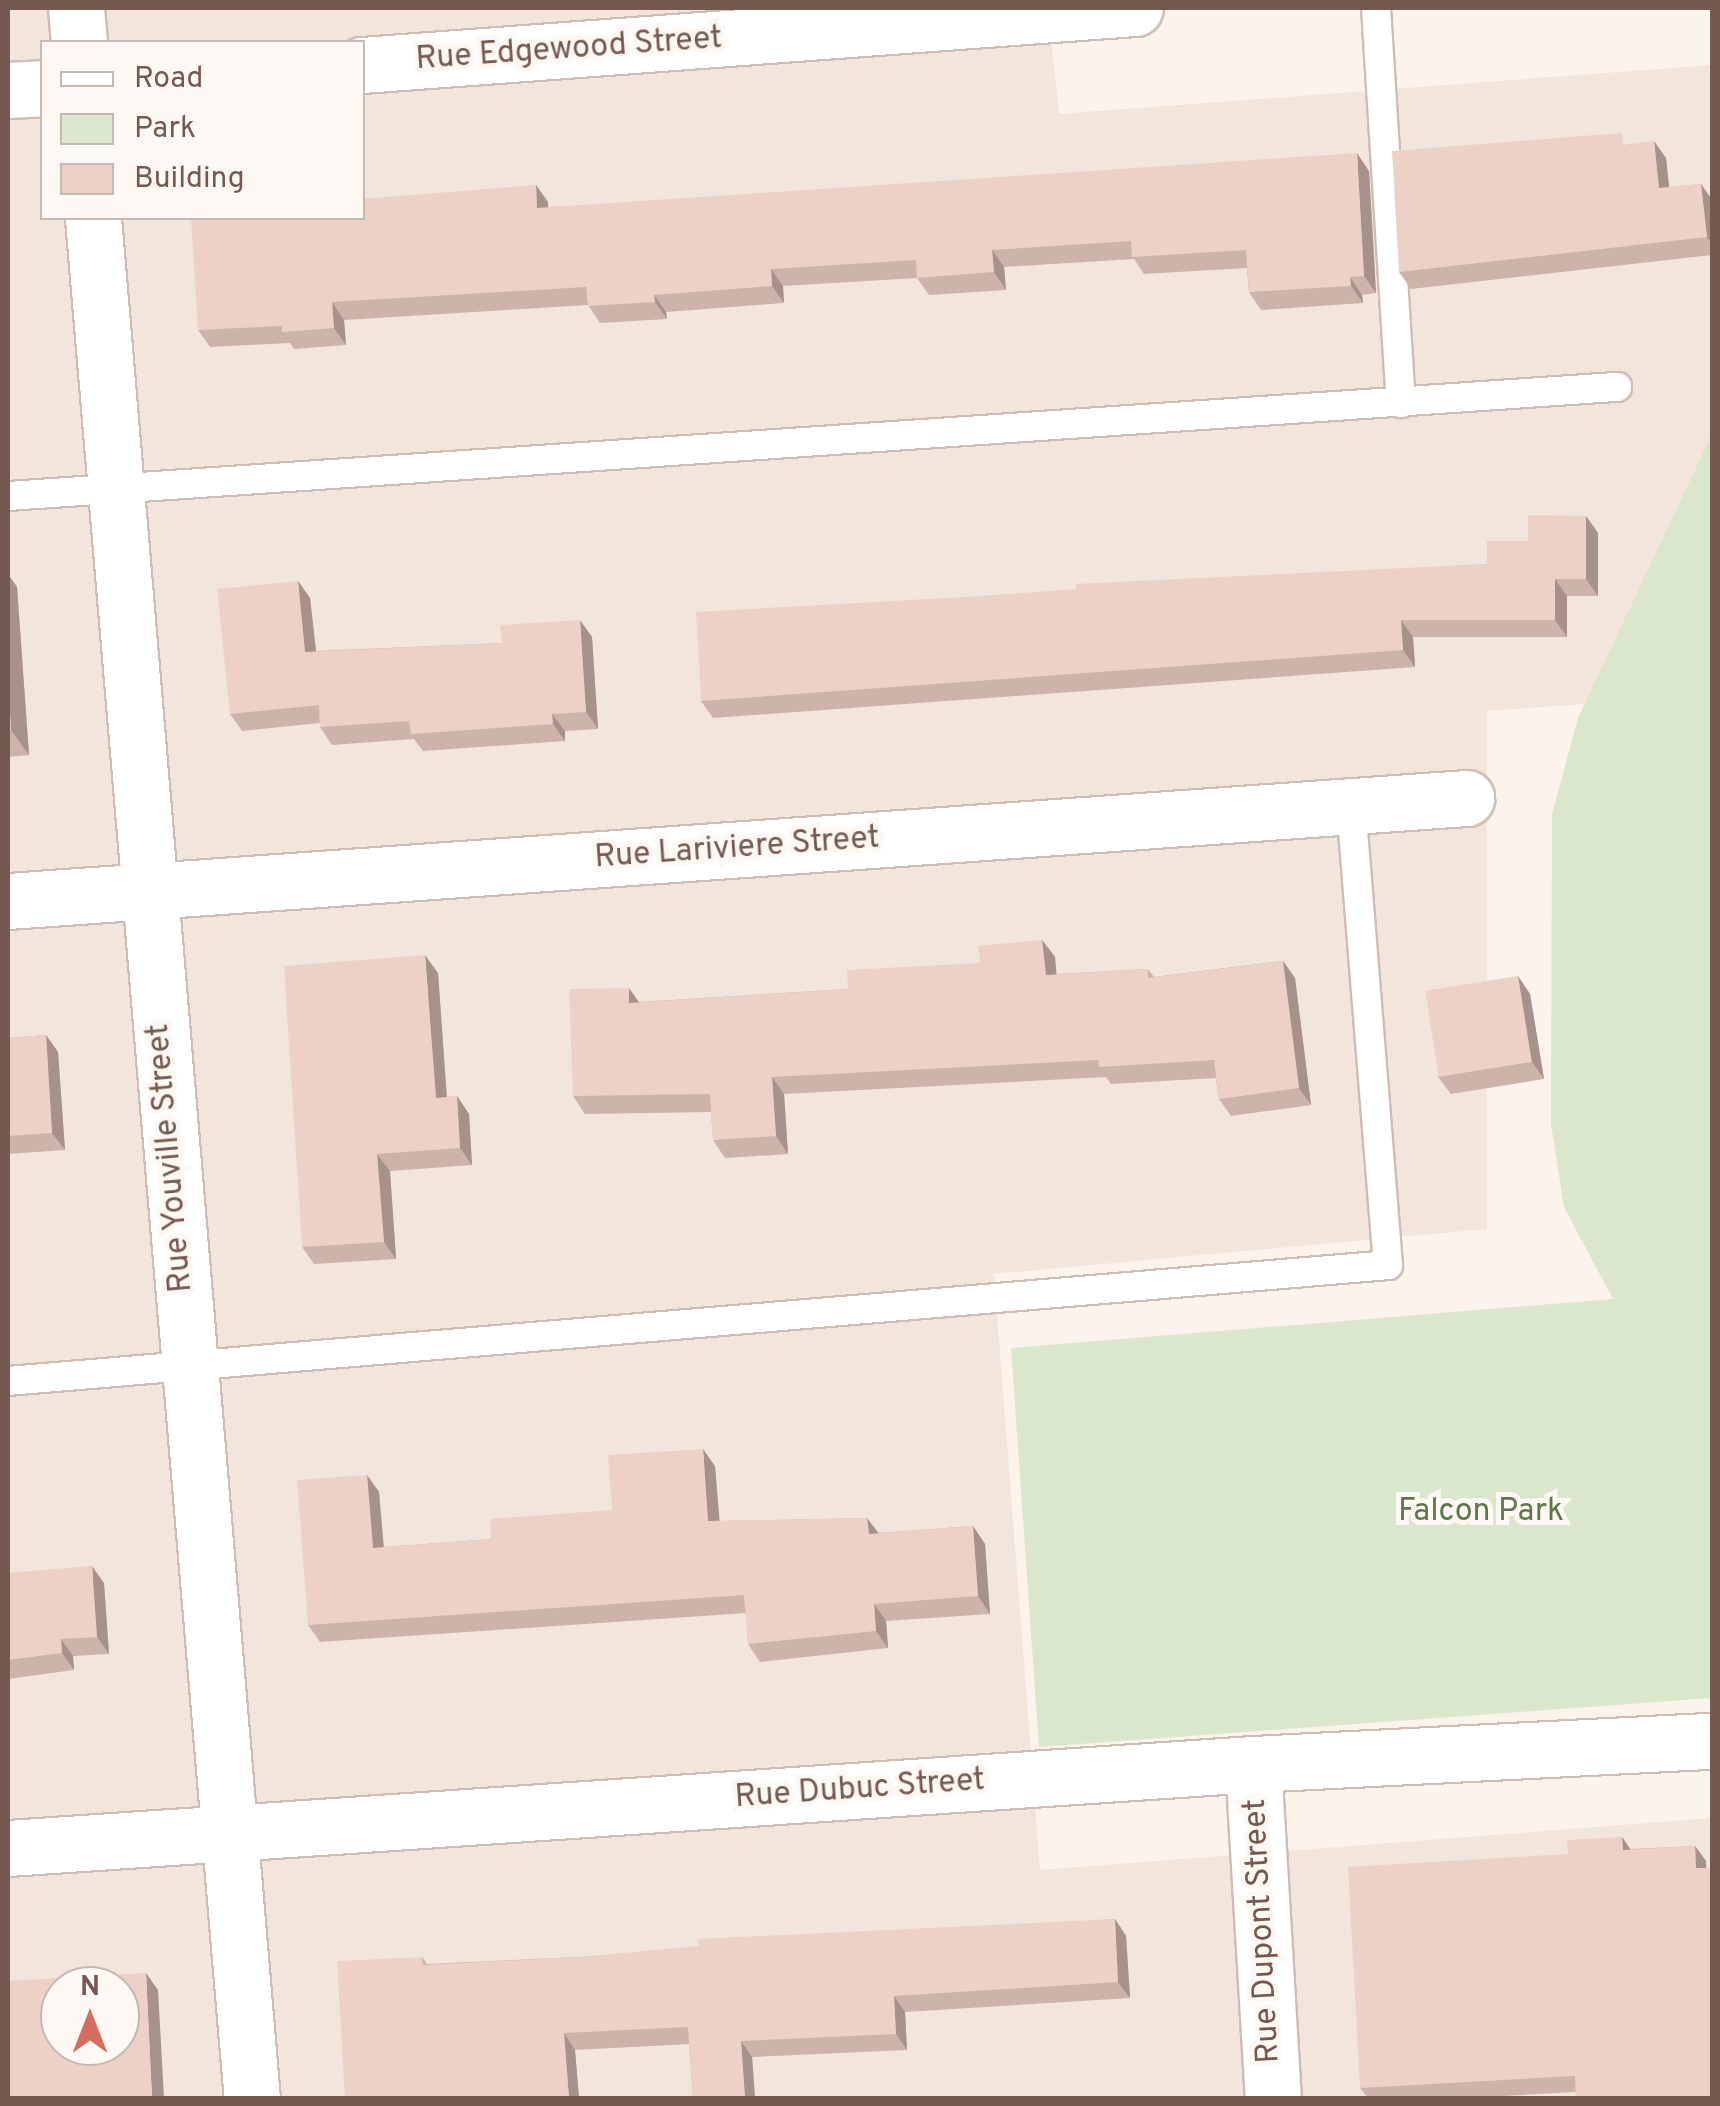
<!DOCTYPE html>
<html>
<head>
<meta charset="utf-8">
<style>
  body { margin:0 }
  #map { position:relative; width:1720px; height:2106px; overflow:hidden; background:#fbf3ec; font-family:Overpass,sans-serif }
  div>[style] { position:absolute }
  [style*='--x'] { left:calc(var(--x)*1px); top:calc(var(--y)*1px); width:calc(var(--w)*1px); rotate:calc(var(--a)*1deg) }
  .residential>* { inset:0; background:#f2e5db }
  .green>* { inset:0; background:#dae7cc }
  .roads { filter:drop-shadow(2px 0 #cebdb5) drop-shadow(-2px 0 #cebdb5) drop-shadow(0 2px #cebdb5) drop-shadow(0 -2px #cebdb5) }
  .lane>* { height:28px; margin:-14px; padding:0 14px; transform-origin:14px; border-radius:14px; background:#fff }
  .street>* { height:55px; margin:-27.5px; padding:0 27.5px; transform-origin:27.5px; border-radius:27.5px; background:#fff }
  .wall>* { inset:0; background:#ccb4ab }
  .shaded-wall>* { inset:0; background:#a6928b }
  .building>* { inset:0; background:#edd1c7; transform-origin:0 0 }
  span { translate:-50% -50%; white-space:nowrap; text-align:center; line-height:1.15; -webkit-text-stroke:10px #fdf8f3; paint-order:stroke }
  .street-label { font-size:32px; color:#745951 }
  .park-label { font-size:32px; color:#5e784b }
  .frame { position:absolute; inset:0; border:10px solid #745951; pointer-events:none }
  .legend { position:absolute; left:40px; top:40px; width:325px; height:180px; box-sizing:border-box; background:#fdf8f3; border:2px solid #c6b8b2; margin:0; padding:12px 18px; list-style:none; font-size:30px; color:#745951 }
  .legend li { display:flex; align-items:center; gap:20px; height:50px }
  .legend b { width:50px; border:2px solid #c6b8b2 }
  .north { position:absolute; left:40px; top:1966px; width:100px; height:100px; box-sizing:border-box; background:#fdf8f3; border:2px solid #c6b8b2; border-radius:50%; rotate:0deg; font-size:28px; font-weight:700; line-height:40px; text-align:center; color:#745951 }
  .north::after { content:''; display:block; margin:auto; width:35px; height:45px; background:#d66c60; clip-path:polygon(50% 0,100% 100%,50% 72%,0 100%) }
</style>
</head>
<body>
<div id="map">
  <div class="residential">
    <i style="clip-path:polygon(evenodd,8px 8px,1048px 8px,1059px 114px,1712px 65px,1712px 695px,1487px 711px,1487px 1229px,994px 1274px,1040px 1870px,1712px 1818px,1712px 2098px,8px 2098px,8px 8px,42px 42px,362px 42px,362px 218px,42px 218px,42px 42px,8px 8px,60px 1986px,120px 1986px,120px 2046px,60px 2046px,60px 1986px)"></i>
  </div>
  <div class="green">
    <i style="clip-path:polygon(1712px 434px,1712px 1698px,1039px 1747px,1011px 1348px,1613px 1299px,1564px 1207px,1551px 1124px,1552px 814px,1578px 718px)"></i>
  </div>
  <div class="roads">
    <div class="lane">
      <i style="--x:1376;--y:8;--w:396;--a:86.4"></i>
      <i style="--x:8;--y:496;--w:1613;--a:-3.88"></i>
      <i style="--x:8;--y:1381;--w:1385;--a:-4.8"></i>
      <i style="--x:1388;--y:1265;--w:461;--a:-94.6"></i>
    </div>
    <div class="street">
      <i style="--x:76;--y:8;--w:34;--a:85"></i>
      <i style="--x:362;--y:65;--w:775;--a:-4.22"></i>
      <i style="--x:8;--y:90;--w:34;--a:-3"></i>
      <i style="--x:93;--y:218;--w:1887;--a:85.17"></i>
      <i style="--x:8;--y:901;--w:1462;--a:-4.04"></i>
      <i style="--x:1253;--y:1764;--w:335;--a:86.6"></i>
      <i style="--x:8;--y:1848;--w:1248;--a:-3.86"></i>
      <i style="--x:1253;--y:1764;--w:460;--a:-2.9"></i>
    </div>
  </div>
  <div class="wall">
    <i style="clip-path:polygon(1629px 144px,1666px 158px,1669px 187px,1701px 184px,1712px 200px,1712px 255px,1411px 289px,1399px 272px)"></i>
    <i style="clip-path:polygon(1369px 171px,1376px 293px,1362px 295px,1363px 303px,1261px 310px,1249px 292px,1247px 268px,1144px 274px,1134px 259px,1004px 267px,1006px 290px,929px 295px,917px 278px,783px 286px,784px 303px,666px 312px,667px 319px,600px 323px,588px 305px,344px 320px,346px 345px,294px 349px,290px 343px,210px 347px,198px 330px,536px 185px,548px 202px,548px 207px)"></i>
    <i style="clip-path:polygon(1586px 516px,1598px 533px,1598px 596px,1567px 596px,1567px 637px,1413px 637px,1415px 667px,713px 718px,701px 701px,982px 596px,1487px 564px,1528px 541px)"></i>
    <i style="clip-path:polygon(8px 574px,17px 587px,29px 755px,8px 757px)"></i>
    <i style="clip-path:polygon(298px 581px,310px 598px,316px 651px,502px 643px,592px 637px,598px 729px,565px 731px,565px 741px,423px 751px,414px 739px,332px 745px,320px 727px,320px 723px,242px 731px,230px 714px)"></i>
    <i style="clip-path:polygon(1042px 940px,1055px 957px,1056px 974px,1148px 969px,1154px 977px,1283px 961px,1295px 978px,1311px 1105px,1231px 1116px,1219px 1099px,1216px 1078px,1111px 1084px,1106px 1077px,784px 1094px,788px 1154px,725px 1158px,713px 1140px,711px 1112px,585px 1114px,573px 1096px,639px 1002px,848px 989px,980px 963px)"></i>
    <i style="clip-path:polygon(438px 973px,447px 1097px,457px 1096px,469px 1114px,472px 1165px,390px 1171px,396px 1259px,314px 1264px,302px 1247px)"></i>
    <i style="clip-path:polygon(1518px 976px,1530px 994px,1544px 1079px,1451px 1094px,1438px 1077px)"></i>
    <i style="clip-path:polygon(46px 1035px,58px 1052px,65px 1150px,8px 1154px,8px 1038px)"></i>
    <i style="clip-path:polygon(715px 1466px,719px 1521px,867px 1518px,878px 1533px,973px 1526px,985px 1544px,990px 1614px,886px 1621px,888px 1648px,760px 1662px,748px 1644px,746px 1613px,320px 1642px,308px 1625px,367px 1475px,379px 1492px,384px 1547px,491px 1539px,612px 1510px)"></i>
    <i style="clip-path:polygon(8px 1573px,104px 1583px,109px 1654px,73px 1656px,74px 1670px,8px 1679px)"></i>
    <i style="clip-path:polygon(1622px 1837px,1630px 1849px,1695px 1846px,1706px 1861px,1706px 1868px,1712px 1868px,1712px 2098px,1576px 2092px,1467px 2098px,1368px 2098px,1360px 2088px,1568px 1854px)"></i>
    <i style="clip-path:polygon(1115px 1919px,1126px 1936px,1130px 1998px,905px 2012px,907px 2050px,752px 2057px,755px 2098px,693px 2098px,689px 2044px,575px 2050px,579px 2098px,345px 2098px,422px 1957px,427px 1964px,579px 1957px)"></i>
  </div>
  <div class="shaded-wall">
    <i style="clip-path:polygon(1654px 141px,1666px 158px,1671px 205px,1659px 188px)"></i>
    <i style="clip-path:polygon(1357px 153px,1369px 171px,1376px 293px,1364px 276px)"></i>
    <i style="clip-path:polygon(1701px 184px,1712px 200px,1712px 245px,1707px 237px)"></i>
    <i style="clip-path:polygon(536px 185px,548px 202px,549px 225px,537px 208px)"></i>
    <i style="clip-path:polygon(992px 250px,1004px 267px,1006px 290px,994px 272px)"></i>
    <i style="clip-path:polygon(771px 269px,783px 286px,784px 303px,772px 286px)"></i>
    <i style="clip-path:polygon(1350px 277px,1362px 295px,1363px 303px,1351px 286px)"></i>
    <i style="clip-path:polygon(654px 295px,666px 312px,667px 319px,655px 302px)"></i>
    <i style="clip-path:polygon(332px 302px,344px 320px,346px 345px,334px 328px)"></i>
    <i style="clip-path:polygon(1586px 516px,1598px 533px,1598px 596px,1586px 579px)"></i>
    <i style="clip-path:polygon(8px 574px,17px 587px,29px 755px,11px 730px,8px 676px)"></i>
    <i style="clip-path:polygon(1555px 579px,1567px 596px,1567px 637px,1555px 620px)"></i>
    <i style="clip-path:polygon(298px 581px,310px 598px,318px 669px,305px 652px)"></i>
    <i style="clip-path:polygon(580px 620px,592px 637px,598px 729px,586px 712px)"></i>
    <i style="clip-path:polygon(1401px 620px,1413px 637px,1415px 667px,1403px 650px)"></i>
    <i style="clip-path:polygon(552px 714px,565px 731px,565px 741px,553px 724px)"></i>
    <i style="clip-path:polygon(1042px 940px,1055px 957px,1058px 992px,1046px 975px)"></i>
    <i style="clip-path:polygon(425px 955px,438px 973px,448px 1115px,436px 1098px)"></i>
    <i style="clip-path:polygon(1283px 961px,1295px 978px,1311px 1105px,1299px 1088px)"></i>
    <i style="clip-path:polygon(1518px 976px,1530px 994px,1544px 1079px,1532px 1062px)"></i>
    <i style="clip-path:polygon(629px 988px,641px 1005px,629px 1003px)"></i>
    <i style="clip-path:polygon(46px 1035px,58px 1052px,65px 1150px,52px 1133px)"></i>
    <i style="clip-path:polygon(772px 1077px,784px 1094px,788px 1154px,776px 1136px)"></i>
    <i style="clip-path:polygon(457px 1096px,469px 1114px,472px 1165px,460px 1148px)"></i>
    <i style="clip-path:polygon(377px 1154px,390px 1171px,396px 1259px,384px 1242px)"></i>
    <i style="clip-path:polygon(703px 1449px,715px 1466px,721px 1538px,708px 1521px)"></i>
    <i style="clip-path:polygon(367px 1475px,379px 1492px,385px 1565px,373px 1548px)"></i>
    <i style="clip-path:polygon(867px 1518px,880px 1535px,869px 1534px)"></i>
    <i style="clip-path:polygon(973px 1526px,985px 1544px,990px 1614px,978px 1596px)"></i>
    <i style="clip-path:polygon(92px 1566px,104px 1583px,109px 1654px,97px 1637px)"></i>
    <i style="clip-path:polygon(874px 1604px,886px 1621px,888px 1648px,876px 1631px)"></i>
    <i style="clip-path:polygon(61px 1639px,73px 1656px,74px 1670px,62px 1653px)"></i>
    <i style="clip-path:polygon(1622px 1837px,1633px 1853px,1623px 1850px)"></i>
    <i style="clip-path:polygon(1695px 1846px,1706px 1861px,1707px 1884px,1696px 1868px)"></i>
    <i style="clip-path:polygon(1115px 1919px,1126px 1936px,1130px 1998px,1118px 1982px)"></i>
    <i style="clip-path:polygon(146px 1973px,158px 1990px,164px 2098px,152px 2098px)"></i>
    <i style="clip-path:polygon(894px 1996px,905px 2012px,907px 2050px,896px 2034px)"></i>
    <i style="clip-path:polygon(564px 2033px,575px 2050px,579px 2098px,569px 2098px)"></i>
    <i style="clip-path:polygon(741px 2041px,752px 2057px,755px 2098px,745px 2098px)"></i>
  </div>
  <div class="building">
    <i style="clip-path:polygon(1622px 133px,1623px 145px,1654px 141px,1659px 188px,1701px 184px,1707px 237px,1399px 272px,1392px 151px)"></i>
    <i style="clip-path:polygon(1357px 153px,1364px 276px,1350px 277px,1351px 286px,1249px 292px,1246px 250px,1132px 257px,1131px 241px,992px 250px,994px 272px,917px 278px,916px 260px,771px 269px,772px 286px,654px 295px,655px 302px,588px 306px,586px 287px,332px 302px,334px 328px,282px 332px,282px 326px,198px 330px,191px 218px,362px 218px,362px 199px,536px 185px,537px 208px)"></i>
    <i style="clip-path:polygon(1528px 515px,1586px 516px,1586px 579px,1555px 579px,1555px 620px,1401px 620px,1403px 650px,701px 701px,696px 612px,982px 596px,1076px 589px,1076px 584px,1487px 564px,1487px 541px,1528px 541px)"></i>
    <i style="clip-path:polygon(298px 581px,305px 652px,502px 643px,500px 625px,580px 620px,586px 712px,552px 714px,553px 724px,411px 734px,409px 721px,320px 727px,319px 705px,230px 714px,217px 589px)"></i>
    <i style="clip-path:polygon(8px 676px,11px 730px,8px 731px)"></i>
    <i style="clip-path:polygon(1042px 940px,1046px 975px,1148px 969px,1148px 978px,1283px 961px,1299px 1088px,1219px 1099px,1214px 1060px,1099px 1067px,1098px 1060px,772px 1077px,776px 1136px,713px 1140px,710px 1094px,573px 1096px,569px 989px,629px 988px,629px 1003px,848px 989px,847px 970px,980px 963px,978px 946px)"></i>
    <i style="clip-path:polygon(425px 955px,436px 1098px,457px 1096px,460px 1148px,377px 1154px,384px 1242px,302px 1247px,284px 966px)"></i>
    <i style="left:1518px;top:976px;width:87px;height:94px;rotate:81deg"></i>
    <i style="clip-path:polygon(46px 1035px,52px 1133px,8px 1136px,8px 1038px)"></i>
    <i style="clip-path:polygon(703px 1449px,708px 1521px,867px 1518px,869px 1534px,973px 1526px,978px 1596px,874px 1604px,876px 1631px,748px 1644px,744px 1595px,308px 1625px,297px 1480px,367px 1475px,373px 1548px,491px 1539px,490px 1519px,612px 1510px,608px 1455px)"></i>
    <i style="clip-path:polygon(92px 1566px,97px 1637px,61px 1639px,62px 1653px,8px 1660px,8px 1573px)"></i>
    <i style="clip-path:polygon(1622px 1837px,1623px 1850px,1695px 1846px,1696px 1868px,1712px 1868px,1712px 2022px,1711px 2022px,1712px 2098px,1576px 2098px,1575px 2076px,1360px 2088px,1348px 1867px,1568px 1854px,1567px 1840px)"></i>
    <i style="clip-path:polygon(1115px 1919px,1118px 1982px,894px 1996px,896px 2034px,741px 2041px,745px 2098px,693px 2098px,688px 2027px,564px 2033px,569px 2098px,345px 2098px,337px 1961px,422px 1957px,423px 1965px,579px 1957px,699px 1946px,698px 1939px)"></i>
    <i style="clip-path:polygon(evenodd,146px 1973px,152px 2098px,8px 2098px,8px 1981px,146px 1973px,60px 1986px,120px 1986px,120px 2046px,60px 2046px,60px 1986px)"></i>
    <i style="clip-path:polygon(1089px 2096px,1089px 2098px,1060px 2098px)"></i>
  </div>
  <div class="street-label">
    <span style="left:569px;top:50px;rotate:-4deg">Rue Edgewood Street</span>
    <span style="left:737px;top:849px;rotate:-4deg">Rue Lariviere Street</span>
    <span style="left:171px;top:1158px;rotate:-95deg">Rue Youville Street</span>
    <span style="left:860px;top:1790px;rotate:-4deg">Rue Dubuc Street</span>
    <span style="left:1263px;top:1931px;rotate:-93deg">Rue Dupont Street</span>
  </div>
  <div class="park-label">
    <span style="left:1481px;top:1512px">Falcon Park</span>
  </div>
  <div class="frame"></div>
  <ul class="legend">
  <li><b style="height:12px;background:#fff"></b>Road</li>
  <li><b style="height:28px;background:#dae7cc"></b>Park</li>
  <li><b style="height:28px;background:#edd1c7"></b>Building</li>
  </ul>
  <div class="north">N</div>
</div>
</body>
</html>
